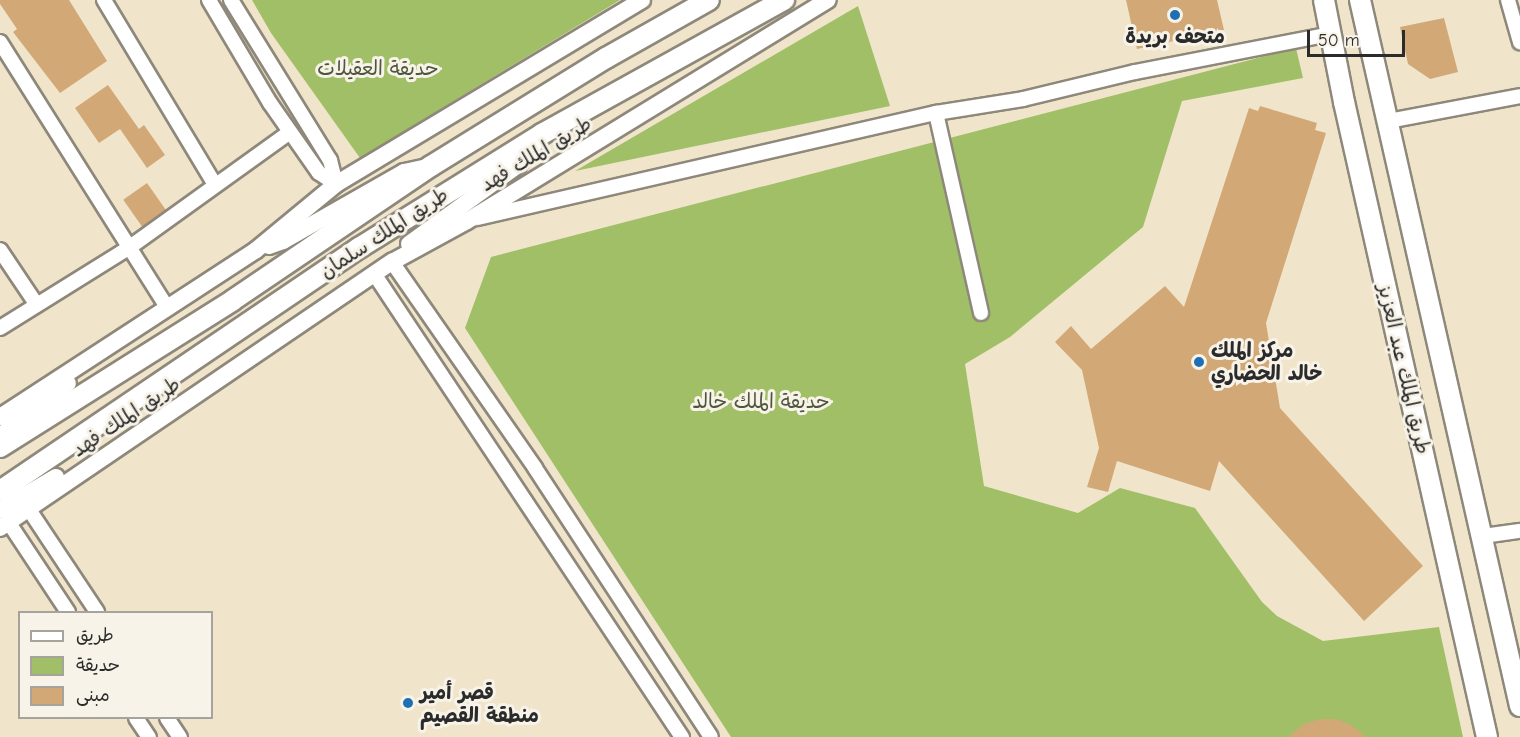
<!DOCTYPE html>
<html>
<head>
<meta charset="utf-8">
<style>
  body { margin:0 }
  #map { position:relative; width:1520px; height:737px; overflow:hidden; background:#f0e5cb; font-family:"Comic Neue","Playpen Sans Arabic",sans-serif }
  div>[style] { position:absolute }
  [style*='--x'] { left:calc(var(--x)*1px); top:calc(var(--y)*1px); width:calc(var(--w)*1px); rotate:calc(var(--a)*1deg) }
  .green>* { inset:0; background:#a1bf67 }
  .building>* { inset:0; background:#d3a877; transform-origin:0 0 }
  .roads { filter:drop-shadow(2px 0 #8e887b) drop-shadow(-2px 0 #8e887b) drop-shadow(0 2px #8e887b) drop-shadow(0 -2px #8e887b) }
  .minor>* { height:14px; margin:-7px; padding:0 7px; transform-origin:7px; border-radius:7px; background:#fff }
  .major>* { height:16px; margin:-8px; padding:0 8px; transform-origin:8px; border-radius:8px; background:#fff }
  .highway>* { height:20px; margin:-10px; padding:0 10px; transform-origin:10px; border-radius:10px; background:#fff }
  .dots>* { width:16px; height:16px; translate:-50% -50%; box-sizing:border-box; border:3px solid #f7f3e8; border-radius:50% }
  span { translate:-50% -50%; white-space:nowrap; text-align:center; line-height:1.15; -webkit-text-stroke:6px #f7f3e8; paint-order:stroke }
  .poi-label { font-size:20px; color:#2b2b2b; font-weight:700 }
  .left { translate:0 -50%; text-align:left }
  .park-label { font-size:20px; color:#4e573d }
  .street-label { font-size:20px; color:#2b2b2b }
  .legend { position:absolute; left:18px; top:611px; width:195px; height:108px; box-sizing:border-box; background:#f7f3e8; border:2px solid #a5a39c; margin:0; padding:8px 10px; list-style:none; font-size:18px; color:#2b2b2b }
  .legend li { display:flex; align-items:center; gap:12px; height:30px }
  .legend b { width:30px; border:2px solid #a5a39c }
  .scale { position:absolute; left:1307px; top:30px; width:98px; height:27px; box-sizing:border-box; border:3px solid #2b2b2b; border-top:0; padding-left:8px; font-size:18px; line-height:21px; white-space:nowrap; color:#2b2b2b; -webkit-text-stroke:4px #f7f3e8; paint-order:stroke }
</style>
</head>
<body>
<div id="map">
  <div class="green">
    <i style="clip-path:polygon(252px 0,620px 0,360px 158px,271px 33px)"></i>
    <i style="clip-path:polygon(858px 6px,890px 106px,575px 171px)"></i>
    <i style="clip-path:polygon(1296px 48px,1303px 78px,1182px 101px,1143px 227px,1010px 337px,965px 364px,984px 486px,1078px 513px,1120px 488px,1195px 508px,1262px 602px,1277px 616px,1323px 641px,1439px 627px,1463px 737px,731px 737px,465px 328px,491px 257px)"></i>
  </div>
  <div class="building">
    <i style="clip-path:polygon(0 0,69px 0,107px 61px,60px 93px,13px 32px,17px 29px,0 4px)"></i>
    <i style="clip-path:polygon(1126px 0,1217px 0,1224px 30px,1137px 49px)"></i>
    <i style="clip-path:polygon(1444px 18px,1458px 72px,1430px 79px,1408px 64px,1400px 27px)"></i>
    <i style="clip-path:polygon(108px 85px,139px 129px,144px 125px,165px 155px,147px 168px,120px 129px,99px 143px,75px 108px)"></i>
    <i style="clip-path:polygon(1260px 106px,1317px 123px,1315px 130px,1326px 133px,1266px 323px,1280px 408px,1423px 566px,1364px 621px,1219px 461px,1210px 491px,1117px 461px,1108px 492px,1087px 487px,1099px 448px,1082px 370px,1055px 342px,1071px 326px,1091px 349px,1165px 286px,1184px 307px,1249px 108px,1258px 111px)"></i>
    <i style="left:147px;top:183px;width:33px;height:29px;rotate:55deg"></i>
    <i style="clip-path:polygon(1320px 719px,1336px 719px,1351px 725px,1366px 737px,1288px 737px,1304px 724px)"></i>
  </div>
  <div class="roads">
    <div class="minor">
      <i style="--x:104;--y:0;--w:216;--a:59"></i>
      <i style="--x:209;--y:0;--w:120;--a:59.4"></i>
      <i style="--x:270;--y:103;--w:85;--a:55"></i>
      <i style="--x:319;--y:173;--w:20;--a:33"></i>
      <i style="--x:231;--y:0;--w:188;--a:58.3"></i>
      <i style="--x:330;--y:160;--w:25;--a:76"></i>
      <i style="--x:1508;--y:0;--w:44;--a:74.1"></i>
      <i style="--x:0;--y:42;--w:313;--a:57.8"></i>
      <i style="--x:936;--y:113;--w:205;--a:77.3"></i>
      <i style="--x:1388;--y:121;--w:134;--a:-10.7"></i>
      <i style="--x:477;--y:218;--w:471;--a:-12.9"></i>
      <i style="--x:936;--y:113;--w:88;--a:-9.1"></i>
      <i style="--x:1023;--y:99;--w:115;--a:-13.6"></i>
      <i style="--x:1135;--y:72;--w:200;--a:-11"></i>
      <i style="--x:0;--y:250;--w:66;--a:56.1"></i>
      <i style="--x:392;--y:262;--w:251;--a:55.2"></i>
      <i style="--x:535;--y:468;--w:321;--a:56.8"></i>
      <i style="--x:375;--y:275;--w:555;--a:56.4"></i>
      <i style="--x:0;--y:328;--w:153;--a:-31.9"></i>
      <i style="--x:130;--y:247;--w:197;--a:-35.7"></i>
      <i style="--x:28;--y:508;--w:125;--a:56.4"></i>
      <i style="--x:9;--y:523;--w:107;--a:56.5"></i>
      <i style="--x:1483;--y:536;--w:37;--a:-8"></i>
      <i style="--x:136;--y:718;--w:23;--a:56"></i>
      <i style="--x:167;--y:718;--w:23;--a:56"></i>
    </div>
    <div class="major">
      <i style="--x:409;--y:244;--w:135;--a:-35.9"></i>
      <i style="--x:518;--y:165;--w:34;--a:-52"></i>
      <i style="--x:269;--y:246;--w:15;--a:-20"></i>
      <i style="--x:283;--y:241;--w:139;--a:-29.7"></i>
      <i style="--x:404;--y:172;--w:25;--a:-12"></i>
      <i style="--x:0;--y:417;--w:306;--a:-33.1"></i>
      <i style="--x:256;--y:250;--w:104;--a:-39.5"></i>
      <i style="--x:336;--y:184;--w:357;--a:-31"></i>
      <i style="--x:0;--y:436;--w:86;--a:-37.9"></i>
      <i style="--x:0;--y:510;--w:65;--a:-30.5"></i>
      <i style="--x:0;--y:528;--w:474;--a:-34.2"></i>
      <i style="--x:392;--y:262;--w:85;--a:-28.7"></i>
      <i style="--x:467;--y:221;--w:423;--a:-31.5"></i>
    </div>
    <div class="highway">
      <i style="--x:1324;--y:0;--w:104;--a:78.9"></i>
      <i style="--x:1344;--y:102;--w:651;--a:77.31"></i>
      <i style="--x:1360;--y:0;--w:724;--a:77.23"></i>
      <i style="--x:0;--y:447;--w:275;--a:-32.2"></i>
      <i style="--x:233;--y:300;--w:239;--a:-34.1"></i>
      <i style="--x:431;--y:166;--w:206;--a:-31.7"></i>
      <i style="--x:606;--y:58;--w:118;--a:-29.4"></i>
      <i style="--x:0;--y:491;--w:434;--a:-34.1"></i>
      <i style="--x:359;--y:248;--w:216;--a:-31.9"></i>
      <i style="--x:542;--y:134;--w:277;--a:-29"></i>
    </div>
  </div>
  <div class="dots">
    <i style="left:1175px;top:15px;background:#1f6fb2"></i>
    <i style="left:1199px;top:362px;background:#1f6fb2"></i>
    <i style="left:408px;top:703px;background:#1f6fb2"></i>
  </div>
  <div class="poi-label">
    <span style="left:1175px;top:36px">متحف بريدة</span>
    <span class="left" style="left:1211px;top:362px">مركز الملك<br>خالد الحضاري</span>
    <span class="left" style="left:420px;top:704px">قصر أمير<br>منطقة القصيم</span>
  </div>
  <div class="park-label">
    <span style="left:378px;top:68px">حديقة العقيلات</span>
    <span style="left:761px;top:401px">حديقة الملك خالد</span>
  </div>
  <div class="street-label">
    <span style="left:536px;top:154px;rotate:-31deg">طريق الملك فهد</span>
    <span style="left:384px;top:233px;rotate:-33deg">طريق الملك سلمان</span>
    <span style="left:1404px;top:369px;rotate:77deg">طريق الملك عبد العزيز</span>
    <span style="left:126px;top:417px;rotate:-34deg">طريق الملك فهد</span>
  </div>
  <ul class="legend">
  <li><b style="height:8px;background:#fff"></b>طريق</li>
  <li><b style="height:16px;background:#a1bf67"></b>حديقة</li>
  <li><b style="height:16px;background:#d3a877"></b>مبنى</li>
  </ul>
  <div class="scale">50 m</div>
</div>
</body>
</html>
